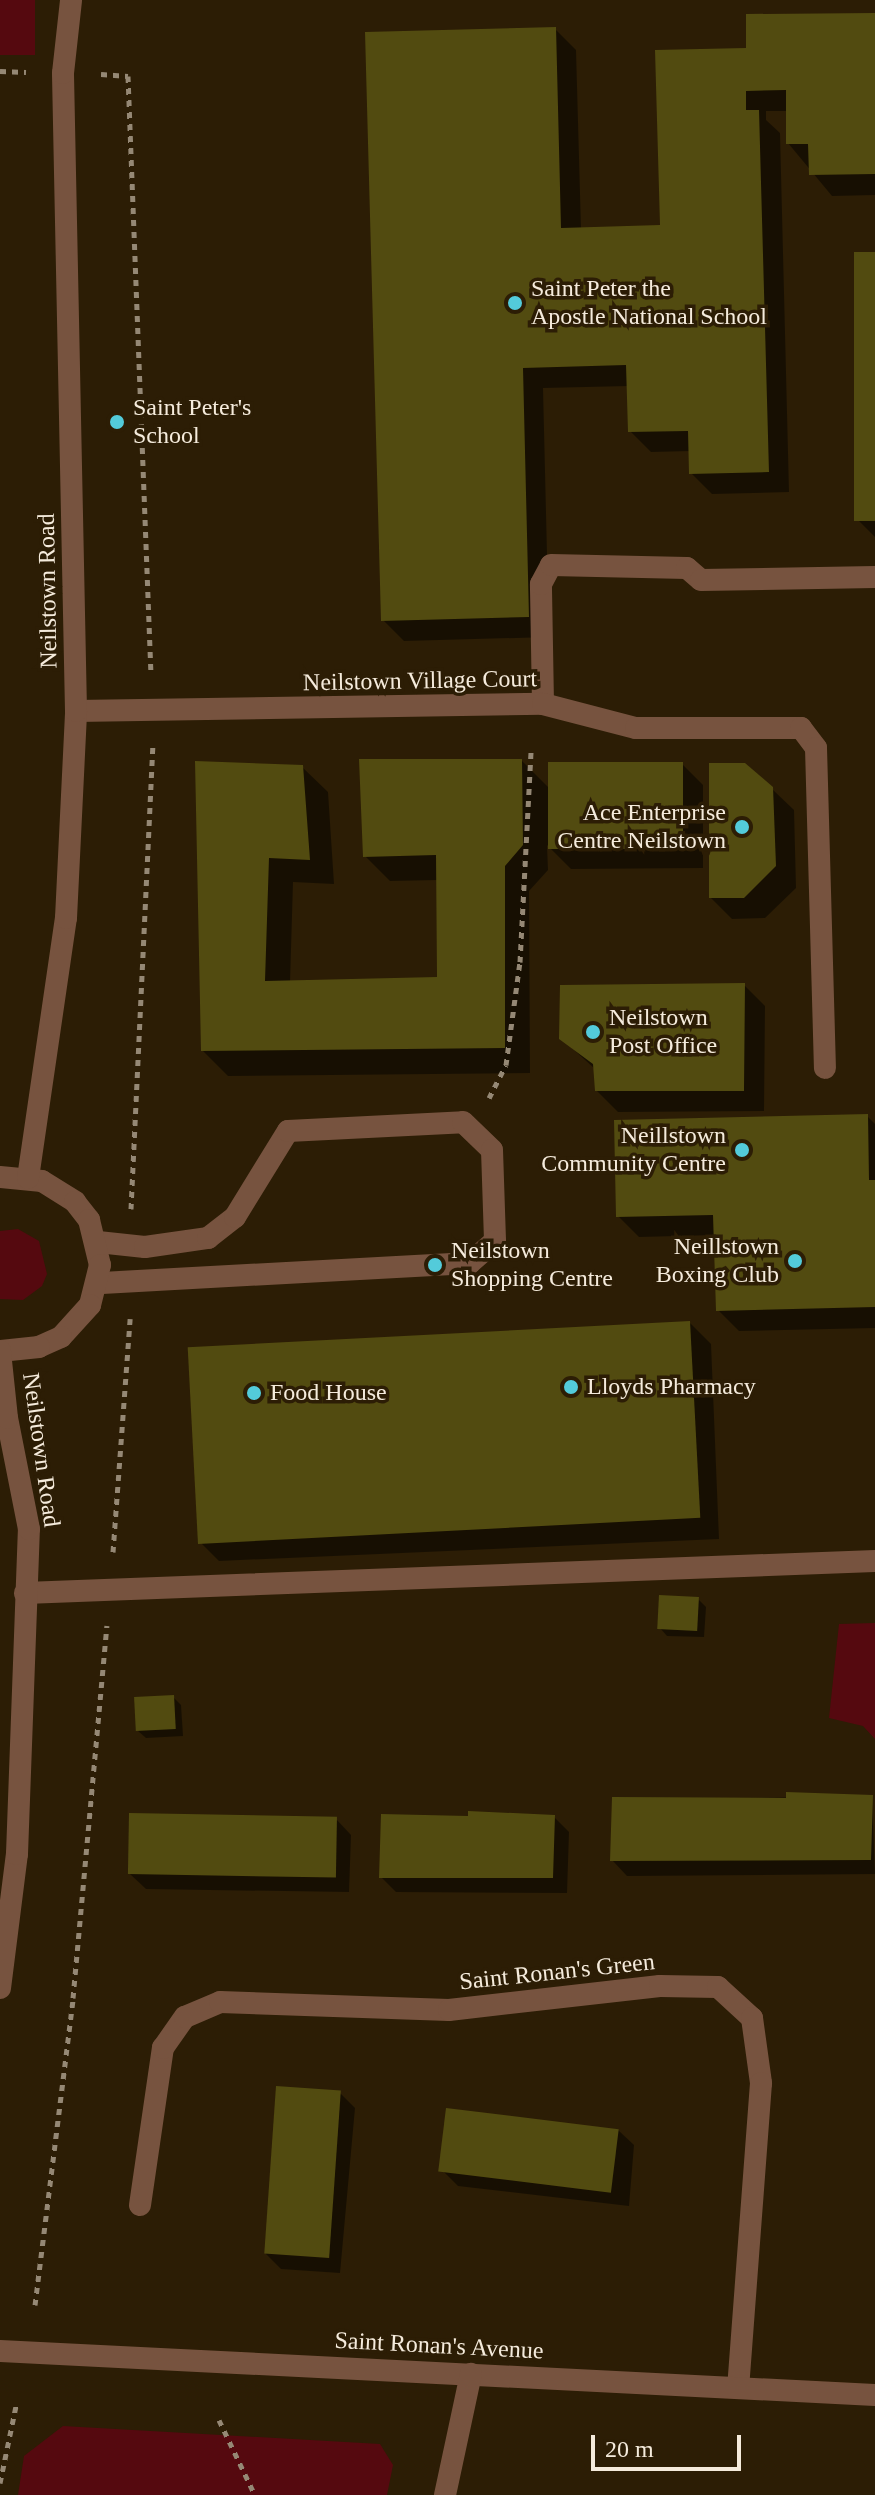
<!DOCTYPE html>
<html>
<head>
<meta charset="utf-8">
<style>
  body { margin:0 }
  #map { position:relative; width:875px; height:2495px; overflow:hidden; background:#2c1d05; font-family:"Times New Roman",serif }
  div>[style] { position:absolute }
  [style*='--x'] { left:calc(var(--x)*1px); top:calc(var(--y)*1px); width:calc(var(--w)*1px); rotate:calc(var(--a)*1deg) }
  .green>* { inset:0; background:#55090f; transform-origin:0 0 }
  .shadow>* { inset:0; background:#0007 }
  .building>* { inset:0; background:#524b10; transform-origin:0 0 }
  .path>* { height:5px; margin-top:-2.5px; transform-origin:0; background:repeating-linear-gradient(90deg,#958875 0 6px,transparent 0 12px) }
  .service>* { height:22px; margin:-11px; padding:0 11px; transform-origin:11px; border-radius:11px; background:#77533f }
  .minor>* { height:22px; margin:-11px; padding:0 11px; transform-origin:11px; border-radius:11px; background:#77533f }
  .tertiary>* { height:22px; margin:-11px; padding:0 11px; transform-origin:11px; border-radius:11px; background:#77533f }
  .dots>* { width:22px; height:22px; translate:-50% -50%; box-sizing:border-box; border:4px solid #2c1d05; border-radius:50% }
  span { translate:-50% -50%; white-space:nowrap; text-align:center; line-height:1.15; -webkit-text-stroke:7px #2c1d05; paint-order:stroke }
  .poi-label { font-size:24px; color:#f5ebdc }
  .left { translate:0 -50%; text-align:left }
  .right { translate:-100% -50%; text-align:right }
  .street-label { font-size:24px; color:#f5ebdc }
  .scale { position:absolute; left:591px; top:2435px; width:150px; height:36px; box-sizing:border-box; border:4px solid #f5ebdc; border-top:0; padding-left:10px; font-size:24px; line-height:28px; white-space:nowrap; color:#f5ebdc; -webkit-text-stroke:6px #2c1d05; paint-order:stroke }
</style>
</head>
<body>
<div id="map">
  <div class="green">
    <i style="left:0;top:0;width:35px;height:55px"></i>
    <i style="clip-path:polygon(18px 1229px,39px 1241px,47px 1274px,42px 1286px,23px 1300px,0 1299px,0 1231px)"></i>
    <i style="clip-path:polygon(875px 1623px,875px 1739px,863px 1726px,829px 1718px,839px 1624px)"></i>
    <i style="clip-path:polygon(63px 2426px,380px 2444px,393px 2465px,387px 2495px,18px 2495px,24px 2456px)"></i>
  </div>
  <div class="shadow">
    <i style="clip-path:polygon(875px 15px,875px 195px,832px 196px,788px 143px,788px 111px,766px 111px,766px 120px,780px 133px,789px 492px,712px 494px,691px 473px,691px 451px,651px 452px,630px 431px,629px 386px,543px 388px,549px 637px,404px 641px,383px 620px,555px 29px,576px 50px,581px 229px,662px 227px,749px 50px)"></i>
    <i style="clip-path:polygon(875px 254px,875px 537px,858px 520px)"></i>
    <i style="clip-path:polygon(522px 761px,550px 789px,682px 764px,703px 785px,703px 868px,571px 869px,547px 845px,548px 870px,529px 891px,530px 1073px,228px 1076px,203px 1051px,197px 763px,302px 767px,328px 792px,334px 884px,293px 882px,290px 983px,439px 979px,438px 880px,390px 881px,365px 856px)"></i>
    <i style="clip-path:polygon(772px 789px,794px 810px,796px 888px,765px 918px,732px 919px,711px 898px)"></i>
    <i style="clip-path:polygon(744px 985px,765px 1006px,764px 1111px,618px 1112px,597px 1091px,595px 1069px,561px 1038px)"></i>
    <i style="clip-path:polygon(867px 1116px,875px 1124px,875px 1328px,739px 1331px,718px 1310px,716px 1235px,639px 1237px,618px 1216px)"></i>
    <i style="clip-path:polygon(690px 1323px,711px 1344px,719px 1539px,219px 1561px,198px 1540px)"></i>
    <i style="clip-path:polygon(698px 1599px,706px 1607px,704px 1637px,667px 1636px,660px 1628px)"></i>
    <i style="clip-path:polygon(173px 1697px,181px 1705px,183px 1736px,146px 1738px,138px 1731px)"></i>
    <i style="clip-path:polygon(872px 1797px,875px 1874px,627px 1876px,612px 1860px,614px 1799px)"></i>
    <i style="clip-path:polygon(554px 1817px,569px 1832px,567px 1893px,396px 1892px,381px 1877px)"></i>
    <i style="clip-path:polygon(336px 1819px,351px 1835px,349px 1892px,146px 1889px,130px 1874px)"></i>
    <i style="clip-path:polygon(340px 2093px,355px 2108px,340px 2273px,281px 2269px,266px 2254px)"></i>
    <i style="clip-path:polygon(618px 2130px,634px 2145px,629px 2206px,458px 2186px,443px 2171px)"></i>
  </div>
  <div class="building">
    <i style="clip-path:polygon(875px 13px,875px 174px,809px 175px,808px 144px,786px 144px,786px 90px,746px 91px,746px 110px,759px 110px,769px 472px,689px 474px,688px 431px,628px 432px,626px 365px,523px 368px,529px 617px,381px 621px,365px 32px,556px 27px,561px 228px,660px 225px,655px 50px,746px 48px,746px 14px)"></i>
    <i style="left:875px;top:252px;width:269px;height:21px;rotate:90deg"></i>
    <i style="clip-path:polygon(359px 759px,522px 759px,523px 845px,505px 866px,505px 1048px,201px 1051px,195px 761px,303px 765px,310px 860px,269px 858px,265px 981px,437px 977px,436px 855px,363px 857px)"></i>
    <i style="left:548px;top:762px;width:135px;height:87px"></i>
    <i style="clip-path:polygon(709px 763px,745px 763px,773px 787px,776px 866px,744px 898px,709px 898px)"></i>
    <i style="clip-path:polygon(745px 983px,744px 1091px,595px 1091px,593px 1064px,559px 1039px,560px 985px)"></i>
    <i style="clip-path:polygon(868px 1114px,869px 1180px,875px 1180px,875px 1307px,716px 1311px,713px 1215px,616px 1217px,614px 1120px)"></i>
    <i style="left:690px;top:1321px;width:197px;height:503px;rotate:87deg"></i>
    <i style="left:659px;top:1595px;width:40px;height:34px;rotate:3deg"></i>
    <i style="left:174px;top:1695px;width:34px;height:40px;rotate:87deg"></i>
    <i style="clip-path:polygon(786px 1792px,873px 1795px,871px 1860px,610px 1861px,612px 1797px,786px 1798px)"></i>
    <i style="clip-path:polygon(468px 1811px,555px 1815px,553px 1878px,379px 1878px,381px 1814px,468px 1816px)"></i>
    <i style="left:129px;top:1813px;width:208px;height:61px;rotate:1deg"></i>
    <i style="left:276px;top:2086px;width:65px;height:168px;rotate:4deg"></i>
    <i style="left:446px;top:2108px;width:174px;height:64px;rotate:7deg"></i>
  </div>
  <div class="path">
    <i style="--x:0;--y:71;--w:26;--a:2"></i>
    <i style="--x:101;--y:74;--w:27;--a:4"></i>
    <i style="--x:128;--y:76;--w:598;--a:87.8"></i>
    <i style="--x:489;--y:1098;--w:37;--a:-63"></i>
    <i style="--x:506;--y:1065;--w:104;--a:-82.3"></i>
    <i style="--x:520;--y:962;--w:213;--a:-87"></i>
    <i style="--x:131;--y:1209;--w:466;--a:-87.3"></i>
    <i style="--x:113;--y:1552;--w:234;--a:-85.8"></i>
    <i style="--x:35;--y:2305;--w:309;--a:-82.9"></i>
    <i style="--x:73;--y:1998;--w:374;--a:-84.8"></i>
    <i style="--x:219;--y:2420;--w:83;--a:64.4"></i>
    <i style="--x:0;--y:2483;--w:79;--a:-78.3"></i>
  </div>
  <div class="service">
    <i style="--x:543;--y:704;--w:120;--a:-91"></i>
    <i style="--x:541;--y:584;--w:21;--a:-62"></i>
    <i style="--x:551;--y:565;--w:136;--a:1.3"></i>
    <i style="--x:687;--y:568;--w:18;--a:41"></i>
    <i style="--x:701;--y:580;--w:174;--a:-1"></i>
    <i style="--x:98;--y:1242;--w:47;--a:6.1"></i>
    <i style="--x:145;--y:1247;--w:64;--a:-8.1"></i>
    <i style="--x:208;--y:1238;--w:34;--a:-38"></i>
    <i style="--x:235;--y:1217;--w:101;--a:-58.4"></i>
    <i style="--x:288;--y:1131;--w:175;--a:-2.9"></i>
    <i style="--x:463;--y:1122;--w:40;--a:44"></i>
    <i style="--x:492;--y:1150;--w:91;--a:88.1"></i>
    <i style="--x:495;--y:1241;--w:33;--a:139"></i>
    <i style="--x:470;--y:1263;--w:373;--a:176.9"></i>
    <i style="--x:25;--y:1593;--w:851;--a:-2.16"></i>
  </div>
  <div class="minor">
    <i style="--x:76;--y:711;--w:467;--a:-0.9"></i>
    <i style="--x:543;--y:704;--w:96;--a:14.5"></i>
    <i style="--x:636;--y:728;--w:165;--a:0"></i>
    <i style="--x:801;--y:728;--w:25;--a:53"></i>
    <i style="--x:816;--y:748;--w:320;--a:88.4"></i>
    <i style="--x:140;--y:2205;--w:159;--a:-81.7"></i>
    <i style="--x:163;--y:2048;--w:38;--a:-55"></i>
    <i style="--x:185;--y:2017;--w:38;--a:-23"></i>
    <i style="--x:220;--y:2002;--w:229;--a:2"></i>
    <i style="--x:449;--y:2010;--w:212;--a:-6.5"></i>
    <i style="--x:660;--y:1986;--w:58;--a:1"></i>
    <i style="--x:718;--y:1987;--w:46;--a:42.4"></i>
    <i style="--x:752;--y:2018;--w:66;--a:82.1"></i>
    <i style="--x:761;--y:2083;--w:305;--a:94.3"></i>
    <i style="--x:0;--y:2351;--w:876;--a:2.88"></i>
    <i style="--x:445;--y:2495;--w:124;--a:-77.9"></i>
  </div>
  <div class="tertiary">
    <i style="--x:0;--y:1177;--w:42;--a:5.4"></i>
    <i style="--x:42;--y:1181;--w:39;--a:32"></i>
    <i style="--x:75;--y:1202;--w:23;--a:52"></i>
    <i style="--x:89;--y:1220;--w:46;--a:76.3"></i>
    <i style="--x:100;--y:1265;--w:41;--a:104"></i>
    <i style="--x:90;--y:1305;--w:43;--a:132.2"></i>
    <i style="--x:61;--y:1337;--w:24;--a:156"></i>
    <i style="--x:39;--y:1347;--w:39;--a:174"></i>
    <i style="--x:28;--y:1178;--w:263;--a:-81.7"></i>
    <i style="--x:66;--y:918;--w:207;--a:-87.2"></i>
    <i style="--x:76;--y:711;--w:638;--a:-91.17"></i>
    <i style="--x:63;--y:73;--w:73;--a:-83.7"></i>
    <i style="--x:0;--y:1988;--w:135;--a:-82.8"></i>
    <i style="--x:17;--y:1854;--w:325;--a:-87.9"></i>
    <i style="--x:29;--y:1529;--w:113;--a:-101.2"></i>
    <i style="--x:7;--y:1418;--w:67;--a:-96"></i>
  </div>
  <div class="dots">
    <i style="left:515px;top:303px;background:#53cbda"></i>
    <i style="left:117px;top:422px;background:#53cbda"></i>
    <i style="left:742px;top:827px;background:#53cbda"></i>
    <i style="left:593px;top:1032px;background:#53cbda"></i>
    <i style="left:742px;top:1150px;background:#53cbda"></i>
    <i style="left:795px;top:1261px;background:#53cbda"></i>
    <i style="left:435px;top:1265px;background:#53cbda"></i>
    <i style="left:571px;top:1387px;background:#53cbda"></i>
    <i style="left:254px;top:1393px;background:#53cbda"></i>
  </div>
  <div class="poi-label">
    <span class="left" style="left:531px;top:303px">Saint Peter the<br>Apostle National School</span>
    <span class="left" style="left:133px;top:422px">Saint Peter's<br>School</span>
    <span class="right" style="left:726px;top:827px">Ace Enterprise<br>Centre Neilstown</span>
    <span class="left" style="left:609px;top:1032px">Neilstown<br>Post Office</span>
    <span class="right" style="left:726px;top:1150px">Neillstown<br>Community Centre</span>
    <span class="right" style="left:779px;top:1261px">Neillstown<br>Boxing Club</span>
    <span class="left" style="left:451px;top:1265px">Neilstown<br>Shopping Centre</span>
    <span class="left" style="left:587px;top:1387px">Lloyds Pharmacy</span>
    <span class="left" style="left:270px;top:1393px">Food House</span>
  </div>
  <div class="street-label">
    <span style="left:48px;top:591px;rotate:-91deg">Neilstown Road</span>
    <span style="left:420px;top:681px;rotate:-1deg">Neilstown Village Court</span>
    <span style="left:41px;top:1450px;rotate:82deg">Neilstown Road</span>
    <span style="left:557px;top:1972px;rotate:-6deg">Saint Ronan's Green</span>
    <span style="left:439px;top:2346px;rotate:3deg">Saint Ronan's Avenue</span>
  </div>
  <div class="scale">20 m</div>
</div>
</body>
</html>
